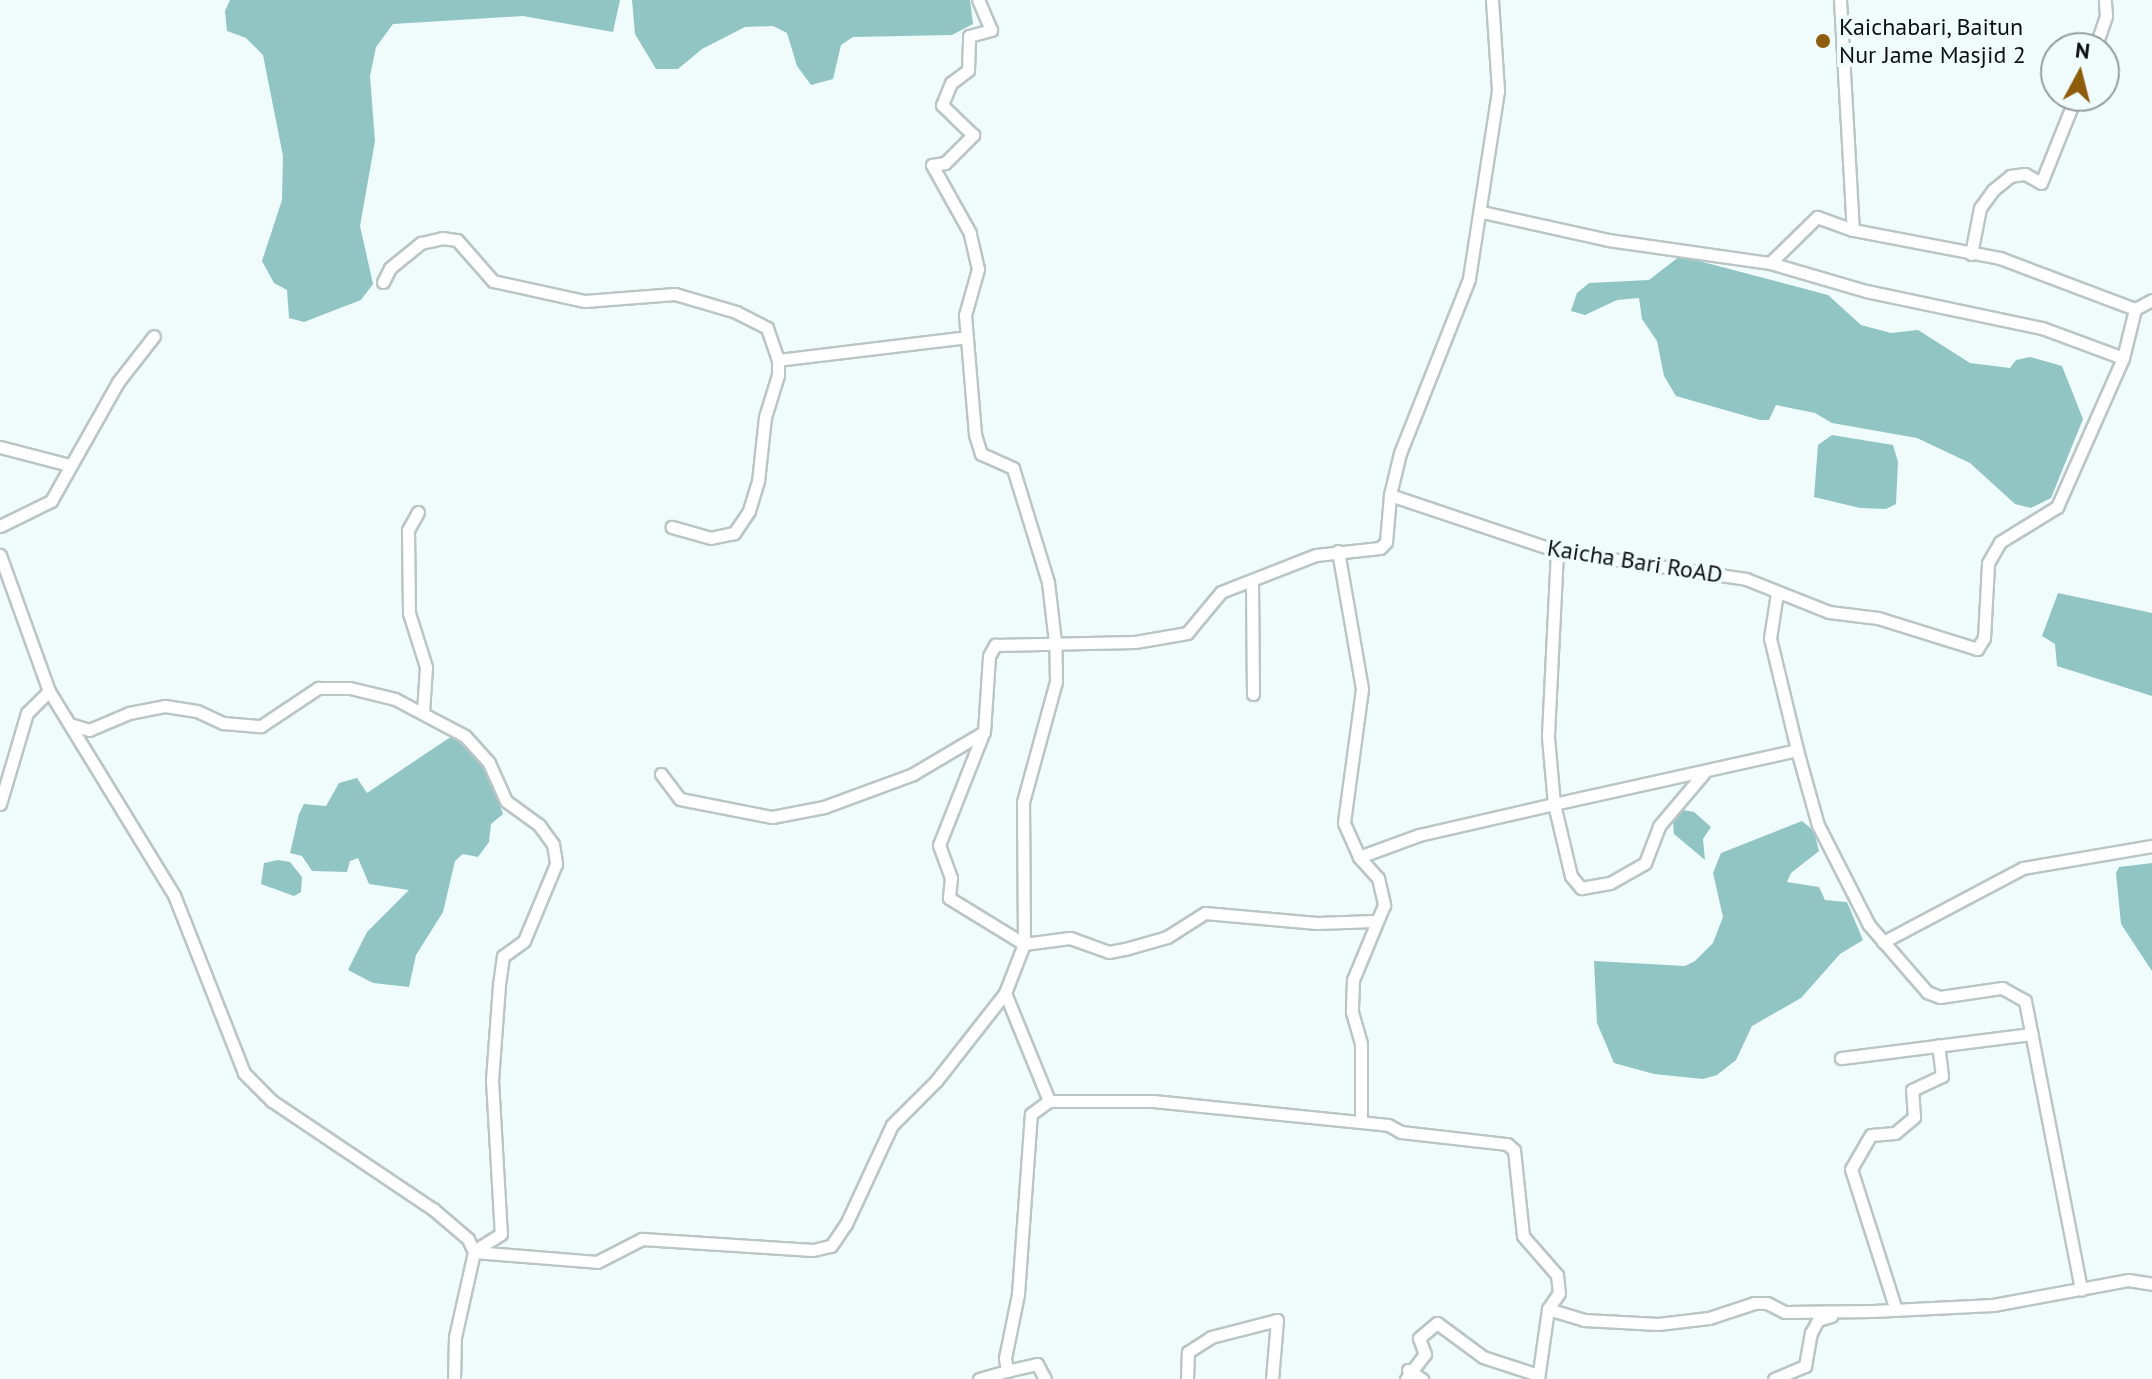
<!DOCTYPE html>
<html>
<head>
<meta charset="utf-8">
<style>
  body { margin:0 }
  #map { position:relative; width:2152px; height:1379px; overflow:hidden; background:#f0fcfb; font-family:"PT Sans",sans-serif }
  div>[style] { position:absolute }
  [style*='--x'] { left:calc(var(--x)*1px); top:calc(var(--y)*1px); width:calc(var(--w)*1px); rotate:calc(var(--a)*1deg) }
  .water>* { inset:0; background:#90c5c3 }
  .roads { filter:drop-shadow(2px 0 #bac5c5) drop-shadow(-2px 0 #bac5c5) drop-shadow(0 2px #bac5c5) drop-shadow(0 -2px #bac5c5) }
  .street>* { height:11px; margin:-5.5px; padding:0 5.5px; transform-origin:5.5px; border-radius:5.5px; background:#fff }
  .dots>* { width:22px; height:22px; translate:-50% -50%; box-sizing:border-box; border:4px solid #f0fcfb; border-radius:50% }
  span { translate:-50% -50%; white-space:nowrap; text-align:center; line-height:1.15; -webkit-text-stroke:8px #f0fcfb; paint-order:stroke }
  .poi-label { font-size:24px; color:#0d1110 }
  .left { translate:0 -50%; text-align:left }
  .street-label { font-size:24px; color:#0d1110 }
  .north { position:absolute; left:2040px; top:32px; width:80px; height:80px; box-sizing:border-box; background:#f0fcfb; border:2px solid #959e9d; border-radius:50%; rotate:7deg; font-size:22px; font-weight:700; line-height:32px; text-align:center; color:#0d1110 }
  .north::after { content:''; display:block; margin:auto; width:28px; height:36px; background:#8f5c0b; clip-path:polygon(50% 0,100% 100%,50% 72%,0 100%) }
</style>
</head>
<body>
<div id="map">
  <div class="water">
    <i style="clip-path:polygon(230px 0,620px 0,613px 32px,523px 16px,393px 24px,376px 47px,370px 76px,375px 141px,360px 226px,373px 284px,361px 300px,304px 322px,289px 318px,287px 290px,274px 283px,262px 261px,282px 200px,283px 156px,263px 55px,246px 38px,227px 31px,225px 11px)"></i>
    <i style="clip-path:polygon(632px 0,970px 0,973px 24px,952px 35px,853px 37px,841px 45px,833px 79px,811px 85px,797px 66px,787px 33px,773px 26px,745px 27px,702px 49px,678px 69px,656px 69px,635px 34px)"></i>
    <i style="clip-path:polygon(1680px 256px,1828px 295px,1861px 325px,1891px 333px,1918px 330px,1970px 363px,2010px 368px,2016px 360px,2030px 357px,2062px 366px,2083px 419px,2051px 498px,2031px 508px,2015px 504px,1970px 463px,1917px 438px,1832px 423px,1815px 413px,1776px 405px,1769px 420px,1760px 420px,1676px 396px,1664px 376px,1657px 341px,1642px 319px,1639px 298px,1617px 300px,1585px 315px,1571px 311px,1577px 293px,1589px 283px,1649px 280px)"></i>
    <i style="clip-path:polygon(1832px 435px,1893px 445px,1898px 462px,1896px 504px,1886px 509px,1860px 508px,1814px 497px,1818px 445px)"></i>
    <i style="clip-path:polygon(2058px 593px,2152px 613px,2152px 696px,2057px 666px,2055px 644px,2042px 636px)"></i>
    <i style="clip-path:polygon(452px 736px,485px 766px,503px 814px,491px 824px,489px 842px,478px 857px,463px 854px,455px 861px,443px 912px,416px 955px,409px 987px,373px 983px,348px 970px,367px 932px,409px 890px,369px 884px,358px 858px,350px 861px,347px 872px,312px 871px,302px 856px,290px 853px,299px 814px,304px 804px,326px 806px,339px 783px,357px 778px,367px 793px)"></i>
    <i style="clip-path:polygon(1683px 810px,1694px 812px,1711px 827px,1703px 839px,1705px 860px,1674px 834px,1673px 822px)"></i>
    <i style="clip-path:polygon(1802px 821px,1814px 831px,1819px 851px,1791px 873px,1787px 882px,1819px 887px,1825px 900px,1847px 902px,1863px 940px,1840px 954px,1801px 998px,1752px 1026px,1736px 1060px,1717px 1075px,1703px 1079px,1654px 1074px,1614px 1063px,1597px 1023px,1594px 961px,1685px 966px,1695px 961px,1713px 943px,1723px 917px,1713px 873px,1721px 853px)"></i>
    <i style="clip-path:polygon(278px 860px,290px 862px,302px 877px,301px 892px,294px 896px,261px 884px,264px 863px)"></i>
    <i style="clip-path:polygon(2152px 863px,2152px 971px,2121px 924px,2116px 873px,2119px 867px)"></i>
  </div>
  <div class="roads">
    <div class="street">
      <i style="--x:1492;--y:0;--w:91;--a:86.2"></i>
      <i style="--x:1498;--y:91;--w:190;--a:98.8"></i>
      <i style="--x:1469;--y:279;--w:187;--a:111.6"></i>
      <i style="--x:1400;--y:453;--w:43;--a:103.4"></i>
      <i style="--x:1390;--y:495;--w:176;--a:18.5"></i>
      <i style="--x:1557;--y:551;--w:191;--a:8.4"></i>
      <i style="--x:1746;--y:579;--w:89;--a:21.7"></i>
      <i style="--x:1829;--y:612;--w:49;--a:7"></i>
      <i style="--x:1878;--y:618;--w:104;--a:17.4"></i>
      <i style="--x:1977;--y:649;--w:13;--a:-58"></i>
      <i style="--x:1984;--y:638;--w:75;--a:-86.9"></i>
      <i style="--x:1988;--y:563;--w:24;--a:-60"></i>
      <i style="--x:2000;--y:542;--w:67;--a:-31.6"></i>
      <i style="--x:2057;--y:507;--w:163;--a:-66.1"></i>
      <i style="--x:2123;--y:358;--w:50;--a:-76.2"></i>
      <i style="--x:2135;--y:309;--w:19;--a:-28"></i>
      <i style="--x:1840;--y:0;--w:230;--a:86.8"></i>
      <i style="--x:2095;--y:48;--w:34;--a:-71"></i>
      <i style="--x:2106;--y:16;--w:16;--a:-94"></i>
      <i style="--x:1482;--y:212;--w:129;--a:12.5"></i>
      <i style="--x:1608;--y:240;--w:164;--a:8.1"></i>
      <i style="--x:1770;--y:263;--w:100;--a:16.3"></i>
      <i style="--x:1866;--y:291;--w:180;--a:11.9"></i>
      <i style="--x:2042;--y:328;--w:86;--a:20.3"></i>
      <i style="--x:1971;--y:254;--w:47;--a:-78.9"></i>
      <i style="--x:1980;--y:208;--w:22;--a:-54"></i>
      <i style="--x:1993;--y:190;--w:22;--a:-39"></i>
      <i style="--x:2010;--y:176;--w:15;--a:-8"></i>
      <i style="--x:2025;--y:174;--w:18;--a:29"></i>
      <i style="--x:2041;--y:183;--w:94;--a:-68.1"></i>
      <i style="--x:1770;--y:263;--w:66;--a:-44.4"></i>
      <i style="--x:1817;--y:217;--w:38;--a:20"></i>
      <i style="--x:1853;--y:230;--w:150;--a:10.8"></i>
      <i style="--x:2000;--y:258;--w:144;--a:20.7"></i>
      <i style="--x:383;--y:282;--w:16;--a:-63"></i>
      <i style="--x:390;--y:268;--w:40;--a:-39"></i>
      <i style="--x:421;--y:243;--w:22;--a:-13"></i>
      <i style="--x:442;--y:238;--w:15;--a:8"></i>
      <i style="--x:457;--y:240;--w:55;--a:48.7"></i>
      <i style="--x:493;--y:281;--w:94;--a:12.3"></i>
      <i style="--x:585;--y:301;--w:90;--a:-4.4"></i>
      <i style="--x:675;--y:294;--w:64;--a:16.4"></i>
      <i style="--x:736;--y:312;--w:35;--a:27"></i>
      <i style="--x:767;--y:328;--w:34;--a:71"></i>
      <i style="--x:778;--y:360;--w:15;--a:90"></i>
      <i style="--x:778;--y:375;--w:44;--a:107.2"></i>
      <i style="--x:765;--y:417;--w:64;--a:96.2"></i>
      <i style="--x:758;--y:481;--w:31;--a:107"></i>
      <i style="--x:749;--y:511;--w:27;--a:124"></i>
      <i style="--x:734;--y:533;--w:24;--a:168"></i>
      <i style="--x:711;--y:538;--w:41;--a:-164.2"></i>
      <i style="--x:778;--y:360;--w:190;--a:-6.9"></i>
      <i style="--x:0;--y:447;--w:71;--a:14.6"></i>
      <i style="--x:418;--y:512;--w:21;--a:119"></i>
      <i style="--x:408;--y:530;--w:83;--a:89.3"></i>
      <i style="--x:409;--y:613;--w:57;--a:72.5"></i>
      <i style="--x:426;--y:667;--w:45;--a:93.8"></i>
      <i style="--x:0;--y:526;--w:57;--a:-26.1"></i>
      <i style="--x:51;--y:501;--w:137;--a:-60.6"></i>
      <i style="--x:118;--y:382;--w:58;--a:-52"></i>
      <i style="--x:1338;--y:551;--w:140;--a:80.1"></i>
      <i style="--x:1362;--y:689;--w:135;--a:97.7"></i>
      <i style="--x:1344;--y:823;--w:37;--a:66"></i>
      <i style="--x:1359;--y:857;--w:28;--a:48"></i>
      <i style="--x:1378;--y:878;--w:28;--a:77"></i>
      <i style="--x:1384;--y:905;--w:81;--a:112.5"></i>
      <i style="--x:1353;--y:980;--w:32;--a:92"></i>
      <i style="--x:1352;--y:1012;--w:33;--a:74"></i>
      <i style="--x:1361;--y:1044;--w:78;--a:90"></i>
      <i style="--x:1557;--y:551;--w:186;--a:92.8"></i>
      <i style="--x:1548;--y:737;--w:67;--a:84.9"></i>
      <i style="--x:1554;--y:804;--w:249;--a:-12.5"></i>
      <i style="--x:0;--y:555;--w:145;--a:70.2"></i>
      <i style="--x:49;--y:691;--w:239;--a:58.5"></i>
      <i style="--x:174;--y:895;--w:191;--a:68.5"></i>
      <i style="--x:244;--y:1073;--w:40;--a:45"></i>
      <i style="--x:272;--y:1101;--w:194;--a:33.9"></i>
      <i style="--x:433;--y:1209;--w:46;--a:40.6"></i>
      <i style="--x:468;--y:1239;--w:14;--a:65"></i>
      <i style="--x:474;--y:1252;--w:87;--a:102.6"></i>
      <i style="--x:455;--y:1337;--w:42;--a:91.4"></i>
      <i style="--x:1252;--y:581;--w:113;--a:89.5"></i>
      <i style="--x:1777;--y:593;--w:46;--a:98.8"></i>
      <i style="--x:1770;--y:638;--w:115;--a:76.4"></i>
      <i style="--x:1797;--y:750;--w:78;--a:74.4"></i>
      <i style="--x:1818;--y:825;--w:112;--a:63"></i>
      <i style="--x:1869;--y:925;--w:89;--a:49.1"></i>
      <i style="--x:1927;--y:992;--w:14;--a:21"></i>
      <i style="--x:1940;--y:997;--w:63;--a:-8.3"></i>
      <i style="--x:2002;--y:988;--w:26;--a:29"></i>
      <i style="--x:2025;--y:1001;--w:294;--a:79"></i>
      <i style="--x:73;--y:725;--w:17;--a:17"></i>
      <i style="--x:89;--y:730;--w:43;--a:-23"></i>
      <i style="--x:129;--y:713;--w:37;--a:-11"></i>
      <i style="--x:165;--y:706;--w:32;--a:9"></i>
      <i style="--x:197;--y:711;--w:29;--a:25"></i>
      <i style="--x:223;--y:723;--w:38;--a:5"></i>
      <i style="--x:261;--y:726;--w:69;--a:-33.7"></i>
      <i style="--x:318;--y:688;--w:32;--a:0"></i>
      <i style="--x:350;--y:688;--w:46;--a:13.7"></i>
      <i style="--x:395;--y:699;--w:79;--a:27.9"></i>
      <i style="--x:465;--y:736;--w:36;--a:48"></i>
      <i style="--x:489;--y:763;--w:42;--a:65.9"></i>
      <i style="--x:506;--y:801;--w:41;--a:36"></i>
      <i style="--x:539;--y:825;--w:24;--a:54"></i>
      <i style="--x:553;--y:844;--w:20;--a:81"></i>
      <i style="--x:556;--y:864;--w:83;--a:112.6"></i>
      <i style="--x:524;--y:941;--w:26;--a:144"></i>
      <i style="--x:503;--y:956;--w:29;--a:98"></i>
      <i style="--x:499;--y:985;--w:95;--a:94.2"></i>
      <i style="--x:492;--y:1080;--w:154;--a:86.7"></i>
      <i style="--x:501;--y:1234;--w:32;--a:148"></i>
      <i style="--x:982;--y:736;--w:117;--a:111.5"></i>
      <i style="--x:939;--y:845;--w:35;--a:70"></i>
      <i style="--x:951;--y:878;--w:20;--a:96"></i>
      <i style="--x:949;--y:898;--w:88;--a:31.5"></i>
      <i style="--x:1024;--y:944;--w:46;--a:-7.4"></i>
      <i style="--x:1070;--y:938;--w:41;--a:19.7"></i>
      <i style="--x:1109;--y:952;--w:16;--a:-11"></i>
      <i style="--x:1125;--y:949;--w:44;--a:-15.9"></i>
      <i style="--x:1167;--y:937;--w:45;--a:-32.3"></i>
      <i style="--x:1205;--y:913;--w:112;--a:5.1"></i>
      <i style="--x:1317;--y:923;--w:57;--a:-2"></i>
      <i style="--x:661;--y:774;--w:31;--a:53"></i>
      <i style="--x:680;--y:799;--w:94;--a:11.1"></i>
      <i style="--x:772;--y:817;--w:53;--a:-10.9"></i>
      <i style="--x:824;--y:807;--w:95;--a:-20.3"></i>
      <i style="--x:913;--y:774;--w:82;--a:-30.6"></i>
      <i style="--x:984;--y:732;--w:76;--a:-86.2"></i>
      <i style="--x:989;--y:656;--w:13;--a:-61"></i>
      <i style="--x:995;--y:645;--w:140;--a:-1.2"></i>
      <i style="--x:1135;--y:642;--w:53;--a:-9.8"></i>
      <i style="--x:1187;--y:633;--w:53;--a:-50.3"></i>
      <i style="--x:1221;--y:592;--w:102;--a:-21.3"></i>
      <i style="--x:1316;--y:555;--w:64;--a:-6.2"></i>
      <i style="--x:1380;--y:548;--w:8;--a:-45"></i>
      <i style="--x:1386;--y:542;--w:47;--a:-85.1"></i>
      <i style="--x:0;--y:804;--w:95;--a:-73.5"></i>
      <i style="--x:27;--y:713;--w:31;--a:-45"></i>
      <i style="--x:1359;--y:857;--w:64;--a:-20.1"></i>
      <i style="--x:1419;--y:835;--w:139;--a:-12.9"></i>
      <i style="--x:1554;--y:804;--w:74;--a:76.7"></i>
      <i style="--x:1571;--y:876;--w:16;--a:50"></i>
      <i style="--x:1581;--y:888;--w:29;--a:-10"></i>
      <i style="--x:1610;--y:883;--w:40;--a:-29.7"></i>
      <i style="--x:1645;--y:863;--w:40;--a:-69"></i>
      <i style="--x:1659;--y:826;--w:68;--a:-49.8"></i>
      <i style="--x:1883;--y:942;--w:158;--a:-27.9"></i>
      <i style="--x:2023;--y:868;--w:131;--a:-9.7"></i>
      <i style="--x:1005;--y:993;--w:117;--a:67.8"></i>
      <i style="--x:1841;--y:1058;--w:192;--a:-7.2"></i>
      <i style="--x:474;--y:1252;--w:123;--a:4.6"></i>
      <i style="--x:597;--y:1262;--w:51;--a:-27.1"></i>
      <i style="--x:642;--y:1239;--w:171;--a:3.7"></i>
      <i style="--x:813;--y:1250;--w:18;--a:-13"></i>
      <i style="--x:831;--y:1246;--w:27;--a:-56"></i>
      <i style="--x:846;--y:1224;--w:109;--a:-65.1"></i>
      <i style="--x:892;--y:1125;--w:62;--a:-45"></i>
      <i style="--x:936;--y:1081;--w:112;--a:-51.9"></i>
      <i style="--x:1005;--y:993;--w:53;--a:-68.8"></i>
      <i style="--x:1024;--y:944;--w:142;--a:-90.4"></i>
      <i style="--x:1023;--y:802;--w:125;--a:-74.7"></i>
      <i style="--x:1056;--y:681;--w:39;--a:-91"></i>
      <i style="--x:1055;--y:642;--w:60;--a:-96.7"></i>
      <i style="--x:1048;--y:582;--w:119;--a:-107.1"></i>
      <i style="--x:1013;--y:468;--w:35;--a:-156"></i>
      <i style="--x:981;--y:454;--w:21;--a:-107"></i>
      <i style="--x:975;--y:434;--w:119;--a:-94.8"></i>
      <i style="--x:965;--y:315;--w:48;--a:-74.2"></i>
      <i style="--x:978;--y:269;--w:37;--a:-103"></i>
      <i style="--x:970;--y:233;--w:78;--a:-119.2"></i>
      <i style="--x:932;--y:165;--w:13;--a:-9"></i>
      <i style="--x:945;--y:163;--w:40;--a:-45"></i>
      <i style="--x:973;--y:135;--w:43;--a:-135.9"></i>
      <i style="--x:942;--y:105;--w:24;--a:-68"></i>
      <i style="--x:951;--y:83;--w:21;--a:-37"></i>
      <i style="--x:968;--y:70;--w:34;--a:-88"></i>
      <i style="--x:969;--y:36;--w:23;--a:-15"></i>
      <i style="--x:991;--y:30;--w:33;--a:-113"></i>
      <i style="--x:1548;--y:1309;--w:38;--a:17"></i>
      <i style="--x:1584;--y:1320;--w:74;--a:3.1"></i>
      <i style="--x:1658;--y:1324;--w:51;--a:-6.7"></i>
      <i style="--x:1709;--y:1318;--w:47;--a:-18.4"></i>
      <i style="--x:1754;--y:1303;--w:13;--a:0"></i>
      <i style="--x:1767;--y:1303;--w:20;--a:27"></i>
      <i style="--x:1785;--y:1312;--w:88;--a:-0.7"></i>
      <i style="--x:1873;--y:1311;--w:120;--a:-2.9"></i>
      <i style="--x:1993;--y:1305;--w:137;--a:-10.5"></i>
      <i style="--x:2128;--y:1280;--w:24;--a:9"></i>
      <i style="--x:1896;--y:1310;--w:148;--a:-107.7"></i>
      <i style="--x:1851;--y:1169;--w:39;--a:-60"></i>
      <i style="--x:1871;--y:1135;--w:24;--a:-5"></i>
      <i style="--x:1895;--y:1133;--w:25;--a:-40"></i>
      <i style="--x:1914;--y:1117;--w:27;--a:-94"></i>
      <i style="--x:1912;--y:1090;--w:33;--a:-25"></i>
      <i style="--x:1942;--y:1076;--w:31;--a:-97"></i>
      <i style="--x:1408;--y:1370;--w:17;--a:33"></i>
      <i style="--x:979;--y:1379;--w:29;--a:-16"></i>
      <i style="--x:1045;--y:1379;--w:17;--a:-118"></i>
      <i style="--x:1037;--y:1364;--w:31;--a:167"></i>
      <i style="--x:1007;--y:1371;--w:13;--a:-99"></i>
      <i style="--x:1005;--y:1358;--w:65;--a:-78.5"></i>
      <i style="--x:1018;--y:1294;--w:180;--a:-85.9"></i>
      <i style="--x:1031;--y:1114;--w:22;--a:-36"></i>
      <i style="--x:1049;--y:1101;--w:104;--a:0"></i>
      <i style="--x:1153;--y:1101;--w:236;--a:5.8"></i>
      <i style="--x:1388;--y:1125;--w:15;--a:28"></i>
      <i style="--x:1401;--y:1132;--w:107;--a:6.5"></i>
      <i style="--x:1507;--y:1144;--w:9;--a:41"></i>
      <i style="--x:1514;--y:1150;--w:86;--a:84"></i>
      <i style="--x:1523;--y:1236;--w:52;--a:48.9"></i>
      <i style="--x:1557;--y:1275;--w:18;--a:84"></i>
      <i style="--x:1559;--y:1293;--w:19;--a:125"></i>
      <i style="--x:1548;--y:1309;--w:71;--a:98.1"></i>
      <i style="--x:1187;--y:1379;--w:27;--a:-88"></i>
      <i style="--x:1188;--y:1352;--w:27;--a:-33"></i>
      <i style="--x:1211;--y:1337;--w:68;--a:-14.4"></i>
      <i style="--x:1277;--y:1320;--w:59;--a:94.8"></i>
      <i style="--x:1406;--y:1379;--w:31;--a:-53"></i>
      <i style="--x:1425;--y:1354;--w:17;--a:-111"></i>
      <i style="--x:1419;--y:1338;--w:23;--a:-40"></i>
      <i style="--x:1437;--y:1323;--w:57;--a:36.5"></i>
      <i style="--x:1483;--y:1357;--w:58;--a:18.1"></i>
      <i style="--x:1774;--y:1379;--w:34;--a:-23"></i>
      <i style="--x:1805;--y:1366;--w:34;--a:-80"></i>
      <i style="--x:1811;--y:1333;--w:15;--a:-62"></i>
      <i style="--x:1818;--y:1320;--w:14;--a:-17"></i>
    </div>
  </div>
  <div class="dots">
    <i style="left:1823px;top:41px;background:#8f5c0b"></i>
  </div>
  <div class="poi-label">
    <span class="left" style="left:1839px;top:41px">Kaichabari, Baitun<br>Nur Jame Masjid 2</span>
  </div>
  <div class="street-label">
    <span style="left:1635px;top:561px;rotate:9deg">Kaicha Bari RoAD</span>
  </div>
  <div class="north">N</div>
</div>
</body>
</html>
